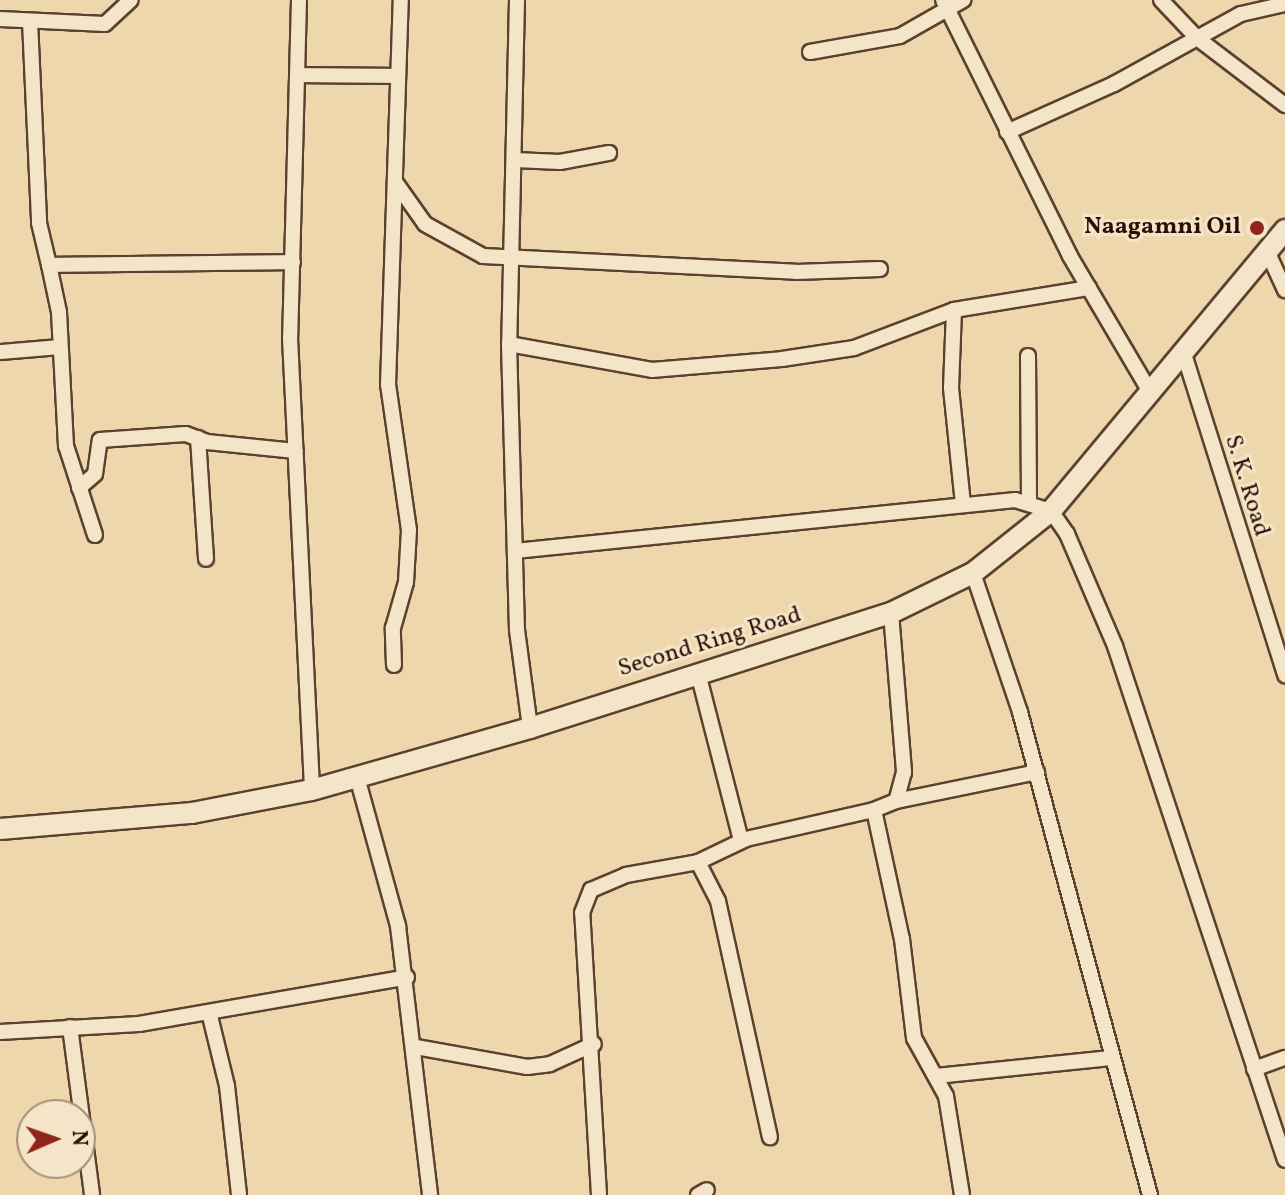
<!DOCTYPE html>
<html>
<head>
<meta charset="utf-8">
<style>
  body { margin:0 }
  #map { position:relative; width:1285px; height:1195px; overflow:hidden; background:#eed7ac; font-family:Vollkorn,serif }
  div>[style] { position:absolute }
  [style*='--x'] { left:calc(var(--x)*1px); top:calc(var(--y)*1px); width:calc(var(--w)*1px); rotate:calc(var(--a)*1deg) }
  .roads { filter:drop-shadow(2px 0 #5b412f) drop-shadow(-2px 0 #5b412f) drop-shadow(0 2px #5b412f) drop-shadow(0 -2px #5b412f) }
  .street>* { height:14px; margin:-7px; padding:0 7px; transform-origin:7px; border-radius:7px; background:#f4e5c9 }
  .secondary>* { height:20px; margin:-10px; padding:0 10px; transform-origin:10px; border-radius:10px; background:#f4e5c9 }
  .dots>* { width:22px; height:22px; translate:-50% -50%; box-sizing:border-box; border:4px solid #f4e5c9; border-radius:50% }
  span { translate:-50% -50%; white-space:nowrap; text-align:center; line-height:1.15; -webkit-text-stroke:6px #f4e5c9; paint-order:stroke }
  .poi-label { font-size:24px; color:#2a0f05; font-weight:700 }
  .right { translate:-100% -50%; text-align:right }
  .street-label { font-size:24px; color:#2a0f05 }
  .north { position:absolute; left:16px; top:1099px; width:80px; height:80px; box-sizing:border-box; background:#f4e5c9; border:2px solid #a38f7b; border-radius:50%; rotate:88deg; font-size:22px; font-weight:700; line-height:32px; text-align:center; color:#2a0f05 }
  .north::after { content:''; display:block; margin:auto; width:28px; height:36px; background:#8f2418; clip-path:polygon(50% 0,100% 100%,50% 72%,0 100%) }
</style>
</head>
<body>
<div id="map">
  <div class="roads">
    <div class="street">
      <i style="--x:299;--y:0;--w:338;--a:91.5"></i>
      <i style="--x:290;--y:338;--w:453;--a:87.2"></i>
      <i style="--x:517;--y:0;--w:344;--a:91.3"></i>
      <i style="--x:509;--y:344;--w:286;--a:88.4"></i>
      <i style="--x:517;--y:630;--w:99;--a:82.4"></i>
      <i style="--x:943;--y:0;--w:286;--a:63.6"></i>
      <i style="--x:1070;--y:256;--w:158;--a:59.5"></i>
      <i style="--x:1161;--y:0;--w:52;--a:46.5"></i>
      <i style="--x:1197;--y:38;--w:111;--a:37.3"></i>
      <i style="--x:0;--y:19;--w:105;--a:2.7"></i>
      <i style="--x:105;--y:24;--w:35;--a:-43"></i>
      <i style="--x:30;--y:21;--w:202;--a:87.4"></i>
      <i style="--x:39;--y:223;--w:43;--a:76.6"></i>
      <i style="--x:810;--y:52;--w:91;--a:-10.1"></i>
      <i style="--x:900;--y:36;--w:73;--a:-29.7"></i>
      <i style="--x:298;--y:75;--w:99;--a:0.6"></i>
      <i style="--x:1007;--y:132;--w:117;--a:-24.2"></i>
      <i style="--x:1114;--y:84;--w:145;--a:-28.9"></i>
      <i style="--x:1241;--y:14;--w:45;--a:-12.8"></i>
      <i style="--x:515;--y:160;--w:45;--a:2.5"></i>
      <i style="--x:560;--y:162;--w:50;--a:-10.4"></i>
      <i style="--x:396;--y:183;--w:50;--a:54.7"></i>
      <i style="--x:425;--y:224;--w:66;--a:28.9"></i>
      <i style="--x:483;--y:256;--w:313;--a:2.9"></i>
      <i style="--x:796;--y:272;--w:84;--a:-2"></i>
      <i style="--x:1268;--y:253;--w:41;--a:65.3"></i>
      <i style="--x:954;--y:310;--w:78;--a:92.2"></i>
      <i style="--x:951;--y:388;--w:117;--a:84.1"></i>
      <i style="--x:509;--y:344;--w:145;--a:10.3"></i>
      <i style="--x:652;--y:370;--w:130;--a:-4.8"></i>
      <i style="--x:782;--y:359;--w:73;--a:-8.7"></i>
      <i style="--x:854;--y:348;--w:107;--a:-20.8"></i>
      <i style="--x:954;--y:310;--w:137;--a:-9.3"></i>
      <i style="--x:0;--y:352;--w:59;--a:-4.8"></i>
      <i style="--x:1184;--y:354;--w:337;--a:72.5"></i>
      <i style="--x:1028;--y:356;--w:147;--a:89.6"></i>
      <i style="--x:198;--y:438;--w:121;--a:86.2"></i>
      <i style="--x:79;--y:488;--w:21;--a:-41"></i>
      <i style="--x:95;--y:474;--w:34;--a:-82"></i>
      <i style="--x:100;--y:440;--w:86;--a:-4"></i>
      <i style="--x:186;--y:434;--w:22;--a:21"></i>
      <i style="--x:207;--y:442;--w:89;--a:5.8"></i>
      <i style="--x:95;--y:535;--w:94;--a:-108"></i>
      <i style="--x:66;--y:446;--w:134;--a:-93"></i>
      <i style="--x:59;--y:312;--w:48;--a:-102"></i>
      <i style="--x:49;--y:265;--w:244;--a:-0.7"></i>
      <i style="--x:515;--y:551;--w:503;--a:-5.82"></i>
      <i style="--x:1015;--y:500;--w:38;--a:17"></i>
      <i style="--x:1051;--y:511;--w:28;--a:55"></i>
      <i style="--x:1067;--y:534;--w:122;--a:66.8"></i>
      <i style="--x:1115;--y:646;--w:541;--a:71.7"></i>
      <i style="--x:973;--y:573;--w:147;--a:71.3"></i>
      <i style="--x:1020;--y:712;--w:500;--a:74.94"></i>
      <i style="--x:891;--y:613;--w:160;--a:85.3"></i>
      <i style="--x:904;--y:772;--w:30;--a:105"></i>
      <i style="--x:896;--y:801;--w:24;--a:158"></i>
      <i style="--x:874;--y:810;--w:132;--a:77.8"></i>
      <i style="--x:902;--y:939;--w:100;--a:83.1"></i>
      <i style="--x:914;--y:1038;--w:66;--a:61.1"></i>
      <i style="--x:946;--y:1096;--w:100;--a:80.8"></i>
      <i style="--x:394;--y:665;--w:37;--a:-92"></i>
      <i style="--x:393;--y:628;--w:48;--a:-74.2"></i>
      <i style="--x:406;--y:582;--w:52;--a:-86.7"></i>
      <i style="--x:409;--y:530;--w:147;--a:-98.2"></i>
      <i style="--x:388;--y:385;--w:385;--a:-88.1"></i>
      <i style="--x:698;--y:673;--w:173;--a:75.6"></i>
      <i style="--x:357;--y:777;--w:155;--a:74.6"></i>
      <i style="--x:398;--y:926;--w:271;--a:83.2"></i>
      <i style="--x:896;--y:801;--w:144;--a:-11.6"></i>
      <i style="--x:698;--y:862;--w:44;--a:62.9"></i>
      <i style="--x:718;--y:901;--w:242;--a:77.6"></i>
      <i style="--x:209;--y:1012;--w:76;--a:76.3"></i>
      <i style="--x:227;--y:1086;--w:110;--a:83.7"></i>
      <i style="--x:70;--y:1027;--w:169;--a:82.5"></i>
      <i style="--x:0;--y:1032;--w:139;--a:-3.3"></i>
      <i style="--x:139;--y:1024;--w:272;--a:-9.9"></i>
      <i style="--x:416;--y:1047;--w:113;--a:10.2"></i>
      <i style="--x:527;--y:1067;--w:23;--a:-7"></i>
      <i style="--x:550;--y:1064;--w:48;--a:-24.4"></i>
      <i style="--x:1254;--y:1069;--w:33;--a:-20"></i>
      <i style="--x:936;--y:1076;--w:176;--a:-5.9"></i>
      <i style="--x:599;--y:1195;--w:283;--a:-93.4"></i>
      <i style="--x:582;--y:913;--w:25;--a:-69"></i>
      <i style="--x:591;--y:890;--w:38;--a:-23"></i>
      <i style="--x:626;--y:875;--w:73;--a:-10.2"></i>
      <i style="--x:698;--y:862;--w:53;--a:-25.6"></i>
      <i style="--x:746;--y:839;--w:131;--a:-12.8"></i>
      <i style="--x:698;--y:1195;--w:10;--a:-29"></i>
    </div>
    <div class="secondary">
      <i style="--x:0;--y:829;--w:193;--a:-4.8"></i>
      <i style="--x:192;--y:813;--w:122;--a:-10.9"></i>
      <i style="--x:312;--y:790;--w:227;--a:-15.9"></i>
      <i style="--x:530;--y:728;--w:379;--a:-17.7"></i>
      <i style="--x:891;--y:613;--w:91;--a:-26"></i>
      <i style="--x:973;--y:573;--w:100;--a:-38.5"></i>
      <i style="--x:1051;--y:511;--w:366;--a:-50.2"></i>
    </div>
  </div>
  <div class="dots">
    <i style="left:1257px;top:228px;background:#8f2418"></i>
  </div>
  <div class="poi-label">
    <span class="right" style="left:1241px;top:228px">Naagamni Oil</span>
  </div>
  <div class="street-label">
    <span style="left:1246px;top:486px;rotate:73deg">S. K. Road</span>
    <span style="left:710px;top:643px;rotate:-17deg">Second Ring Road</span>
  </div>
  <div class="north">N</div>
</div>
</body>
</html>
